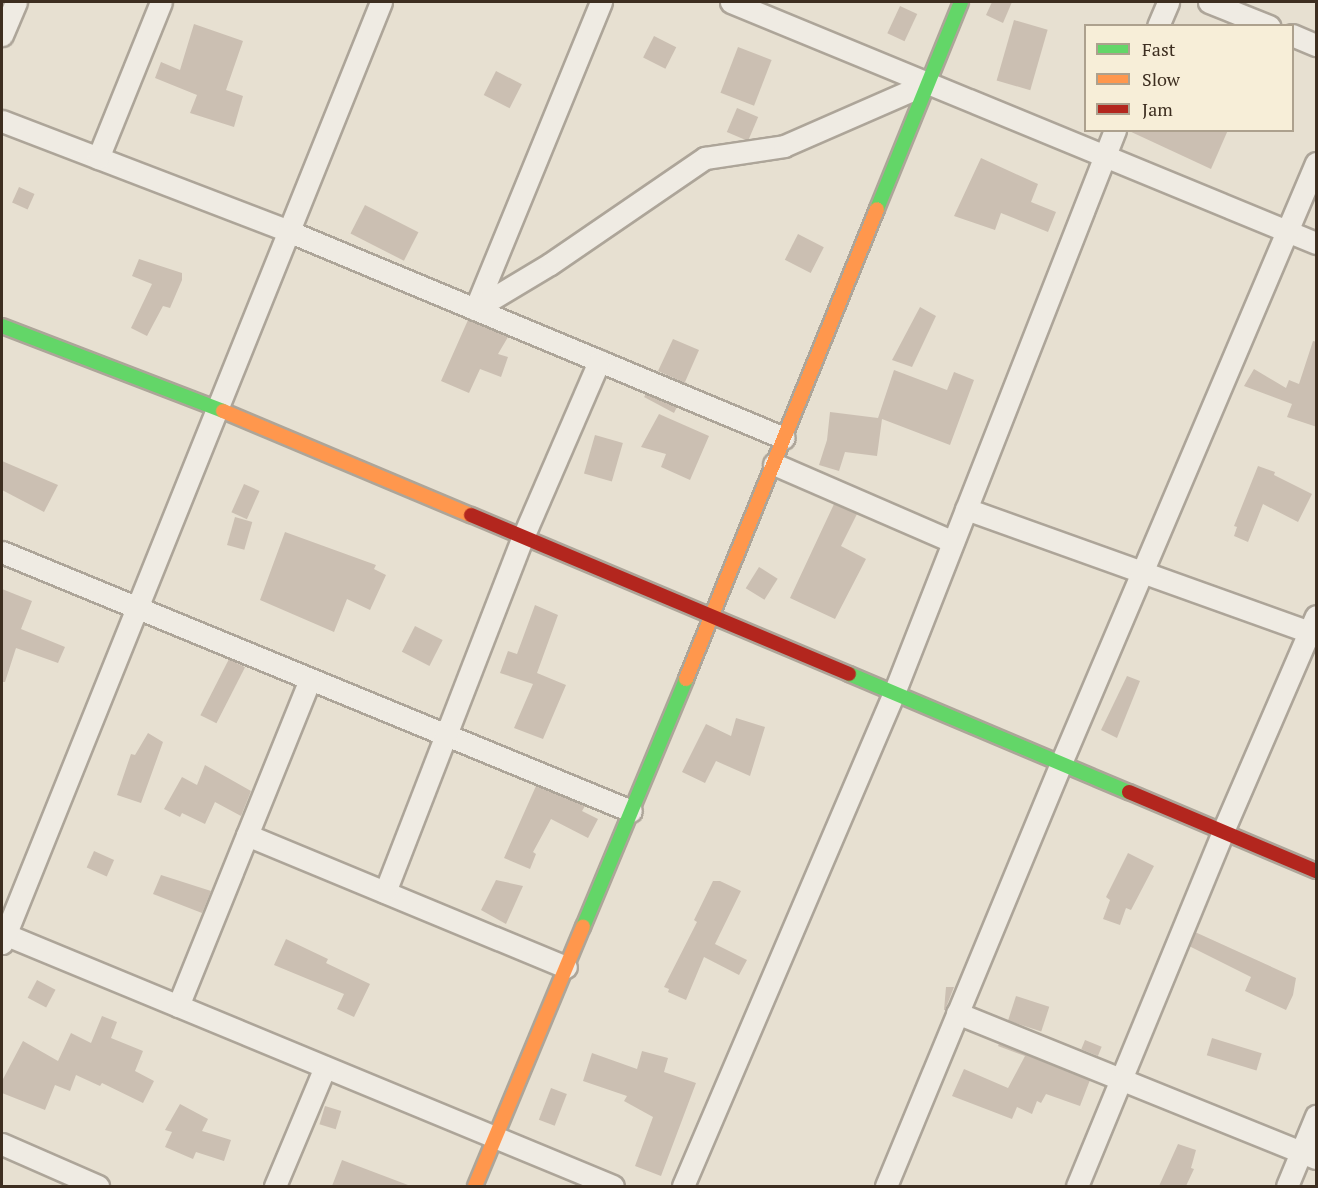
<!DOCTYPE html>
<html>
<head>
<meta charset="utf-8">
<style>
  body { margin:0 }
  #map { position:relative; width:1318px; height:1188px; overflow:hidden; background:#e7e0d1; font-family:"PT Serif",serif }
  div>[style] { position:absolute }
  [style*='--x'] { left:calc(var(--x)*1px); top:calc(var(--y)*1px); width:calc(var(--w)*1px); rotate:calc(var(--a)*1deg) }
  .building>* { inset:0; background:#cbbfb2; transform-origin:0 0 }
  .roads { filter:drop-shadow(2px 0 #ada599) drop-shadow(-2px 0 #ada599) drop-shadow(0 2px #ada599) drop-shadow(0 -2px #ada599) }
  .street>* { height:21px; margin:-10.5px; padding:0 10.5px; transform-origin:10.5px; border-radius:10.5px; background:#efebe3 }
  .fast>* { height:14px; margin:-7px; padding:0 7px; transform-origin:7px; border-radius:7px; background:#63d668 }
  .slow>* { height:14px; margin:-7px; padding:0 7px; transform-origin:7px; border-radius:7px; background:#ff974d }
  .jam>* { height:14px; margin:-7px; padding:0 7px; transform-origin:7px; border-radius:7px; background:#b3261e }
  span { translate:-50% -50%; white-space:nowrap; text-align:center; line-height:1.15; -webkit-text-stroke:4.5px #f7eed8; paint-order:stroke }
  .frame { position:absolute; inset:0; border:3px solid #3d2e20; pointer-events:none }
  .legend { position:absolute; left:1084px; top:24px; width:210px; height:108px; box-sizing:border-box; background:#f7eed8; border:2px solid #ada18e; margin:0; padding:8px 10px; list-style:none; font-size:18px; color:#3d2e20 }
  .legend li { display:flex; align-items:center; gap:12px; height:30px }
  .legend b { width:30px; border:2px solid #ada18e }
</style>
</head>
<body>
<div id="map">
  <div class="building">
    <i style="clip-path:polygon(992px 2px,1012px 2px,1003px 23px,986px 15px)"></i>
    <i style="left:900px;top:6px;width:19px;height:30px;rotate:25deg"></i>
    <i style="left:1014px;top:20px;width:35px;height:63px;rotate:16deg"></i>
    <i style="clip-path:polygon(194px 24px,243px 41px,226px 90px,243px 96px,234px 127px,190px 113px,197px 95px,155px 78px,161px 62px,180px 70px)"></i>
    <i style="left:654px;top:36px;width:25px;height:24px;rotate:27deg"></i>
    <i style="left:738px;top:47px;width:36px;height:49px;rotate:21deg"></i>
    <i style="left:496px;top:71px;width:29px;height:27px;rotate:27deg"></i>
    <i style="left:737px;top:108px;width:23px;height:26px;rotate:23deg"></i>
    <i style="clip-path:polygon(1127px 130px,1228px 130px,1211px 169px)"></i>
    <i style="clip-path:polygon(981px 158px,1038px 184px,1031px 202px,1056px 212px,1048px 232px,1001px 213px,995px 230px,954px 216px)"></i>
    <i style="left:19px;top:187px;width:17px;height:17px;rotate:24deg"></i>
    <i style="left:365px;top:205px;width:60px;height:32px;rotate:27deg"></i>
    <i style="left:798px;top:234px;width:29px;height:29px;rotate:27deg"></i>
    <i style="clip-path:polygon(139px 259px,182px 273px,182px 280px,170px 308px,163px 306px,147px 336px,131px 328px,152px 284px,132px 276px)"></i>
    <i style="clip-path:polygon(920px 307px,936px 316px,912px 367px,892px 360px)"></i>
    <i style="clip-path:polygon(468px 320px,508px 337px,498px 354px,508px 357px,501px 377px,480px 369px,469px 393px,441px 381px)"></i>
    <i style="clip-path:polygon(673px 339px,699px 350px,685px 382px,689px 385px,658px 371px)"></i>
    <i style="clip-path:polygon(1313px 341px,1317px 342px,1317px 427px,1287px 417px,1292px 404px,1244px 386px,1254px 369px,1286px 388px,1289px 380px,1299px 384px)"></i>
    <i style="clip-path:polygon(894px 370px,947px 390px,954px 372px,974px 380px,950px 445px,882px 419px,877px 456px,845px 452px,839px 471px,819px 465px,827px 440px,830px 412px,878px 418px)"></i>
    <i style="clip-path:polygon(646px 394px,677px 407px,674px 413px,644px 397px)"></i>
    <i style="clip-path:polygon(659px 414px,709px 436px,690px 480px,661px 467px,666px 454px,641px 447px)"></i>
    <i style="left:595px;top:435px;width:29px;height:40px;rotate:16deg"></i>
    <i style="clip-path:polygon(2px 461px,58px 485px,44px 512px,2px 490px)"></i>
    <i style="clip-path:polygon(1258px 466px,1275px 472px,1274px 475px,1312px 494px,1298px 522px,1263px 504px,1248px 542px,1234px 536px,1237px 527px,1234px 526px)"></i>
    <i style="left:244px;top:484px;width:17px;height:31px;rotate:24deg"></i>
    <i style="clip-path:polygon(834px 504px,857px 514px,841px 546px,866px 559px,835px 619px,790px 598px)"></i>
    <i style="left:235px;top:517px;width:18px;height:29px;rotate:16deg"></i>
    <i style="clip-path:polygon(285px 532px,376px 565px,374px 569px,386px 575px,370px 610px,347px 599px,334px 632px,260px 600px)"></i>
    <i style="left:759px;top:567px;width:22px;height:25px;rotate:32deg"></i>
    <i style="clip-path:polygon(2px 589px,32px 601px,21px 629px,65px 647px,58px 663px,16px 648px,5px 682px,2px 682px)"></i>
    <i style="clip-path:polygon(535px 605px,558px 615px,537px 673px,566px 685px,543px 739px,514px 728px,533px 684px,500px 673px,508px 651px,517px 654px)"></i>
    <i style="left:415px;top:626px;width:31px;height:29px;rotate:27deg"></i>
    <i style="left:229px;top:659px;width:18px;height:63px;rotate:27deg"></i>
    <i style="clip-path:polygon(1127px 676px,1140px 681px,1117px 738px,1101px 730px)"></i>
    <i style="clip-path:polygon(736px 718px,765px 727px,750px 776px,716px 761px,705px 783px,682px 772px,706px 724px,731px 736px)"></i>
    <i style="clip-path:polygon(148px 733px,163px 742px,141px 803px,117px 795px,131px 754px,135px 755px)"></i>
    <i style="clip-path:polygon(205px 765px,251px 791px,241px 816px,215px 802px,205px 824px,182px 813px,180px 817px,164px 809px,182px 777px,197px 785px)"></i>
    <i style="clip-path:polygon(536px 786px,585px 806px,582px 811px,598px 819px,588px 838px,551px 819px,533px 852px,536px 854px,530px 869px,504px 858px)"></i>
    <i style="left:94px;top:851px;width:22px;height:18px;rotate:24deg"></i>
    <i style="clip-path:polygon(1128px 853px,1154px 866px,1131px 910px,1126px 908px,1120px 925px,1103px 919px,1110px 900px,1106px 897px)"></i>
    <i style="clip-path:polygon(161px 875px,211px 891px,202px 913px,153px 894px)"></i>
    <i style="clip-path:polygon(496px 880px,523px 886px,506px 924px,481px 910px)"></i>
    <i style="clip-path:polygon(713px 881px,720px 881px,741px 891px,715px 944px,747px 960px,739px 975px,704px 957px,686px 1000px,668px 992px,669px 989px,664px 987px,697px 922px,694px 920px)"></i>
    <i style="clip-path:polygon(1195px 932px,1296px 978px,1293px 995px,1286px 1010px,1245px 991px,1251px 977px,1189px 946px)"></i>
    <i style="clip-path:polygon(286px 939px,328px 959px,326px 963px,370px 984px,354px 1017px,337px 1009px,344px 994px,274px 965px)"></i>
    <i style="left:37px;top:980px;width:21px;height:20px;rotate:28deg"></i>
    <i style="clip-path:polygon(946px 987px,954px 987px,945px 1010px,944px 1010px)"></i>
    <i style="left:1016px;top:996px;width:35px;height:26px;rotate:18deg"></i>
    <i style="clip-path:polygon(102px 1016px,117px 1022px,111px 1038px,143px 1051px,135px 1071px,154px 1081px,143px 1103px,102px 1083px,100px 1086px,76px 1075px,70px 1091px,55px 1085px,45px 1110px,2px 1093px,2px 1081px,23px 1041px,58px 1061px,71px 1033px,91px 1043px)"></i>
    <i style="left:1212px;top:1038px;width:52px;height:18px;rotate:17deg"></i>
    <i style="left:1085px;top:1040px;width:18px;height:10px;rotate:22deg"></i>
    <i style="clip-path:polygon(999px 1044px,1090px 1080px,1080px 1106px,1046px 1094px,1041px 1103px,1037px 1101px,1032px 1114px,1017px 1107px,1012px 1119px,952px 1096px,964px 1069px,1008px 1088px,1025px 1056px,998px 1046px)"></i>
    <i style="clip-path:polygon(642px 1051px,668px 1058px,664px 1072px,696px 1083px,661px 1176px,635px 1166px,653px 1117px,624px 1101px,627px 1096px,583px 1081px,592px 1053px,637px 1069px)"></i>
    <i style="left:551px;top:1088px;width:17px;height:34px;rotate:21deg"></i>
    <i style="clip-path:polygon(180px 1104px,208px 1119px,202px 1131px,231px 1140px,224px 1161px,196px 1152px,193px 1159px,165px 1147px,172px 1132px,165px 1130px)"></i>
    <i style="left:325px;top:1106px;width:17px;height:19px;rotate:17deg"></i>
    <i style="clip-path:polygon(1178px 1144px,1196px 1150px,1191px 1168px,1194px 1169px,1186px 1186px,1159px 1186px)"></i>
    <i style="clip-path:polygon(342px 1160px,408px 1185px,408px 1186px,332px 1186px)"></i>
  </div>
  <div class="roads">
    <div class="street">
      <i style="--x:601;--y:2;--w:332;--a:112.3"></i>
      <i style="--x:475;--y:309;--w:87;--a:-31"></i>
      <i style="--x:550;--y:264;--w:188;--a:-34.4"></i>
      <i style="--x:705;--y:158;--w:80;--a:-8.6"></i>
      <i style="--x:784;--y:146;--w:157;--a:-23.6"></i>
      <i style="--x:731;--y:2;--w:633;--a:22.39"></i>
      <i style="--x:1209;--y:2;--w:65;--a:21.8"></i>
      <i style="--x:1158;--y:26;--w:26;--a:-67"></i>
      <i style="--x:2;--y:35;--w:36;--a:-67"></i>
      <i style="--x:1292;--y:35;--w:26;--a:23"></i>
      <i style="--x:2;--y:121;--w:306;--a:21"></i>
      <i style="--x:288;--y:231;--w:537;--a:22.65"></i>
      <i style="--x:98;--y:158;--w:168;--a:-68"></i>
      <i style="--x:774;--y:464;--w:195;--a:23.5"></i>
      <i style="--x:966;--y:509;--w:365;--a:19.7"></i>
      <i style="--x:2;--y:552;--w:680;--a:22.38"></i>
      <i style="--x:247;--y:835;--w:345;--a:22.5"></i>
      <i style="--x:385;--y:892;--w:381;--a:-68.8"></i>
      <i style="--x:523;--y:537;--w:192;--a:-66.6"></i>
      <i style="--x:2;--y:933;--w:661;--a:22.49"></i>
      <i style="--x:2;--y:943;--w:1014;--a:-68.06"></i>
      <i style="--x:178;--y:1006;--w:352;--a:-68"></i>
      <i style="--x:957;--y:1013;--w:387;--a:22"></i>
      <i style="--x:2;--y:1144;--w:105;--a:23.6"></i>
      <i style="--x:275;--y:1186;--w:129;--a:-67.2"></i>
      <i style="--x:683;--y:1186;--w:536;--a:-66.83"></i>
      <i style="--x:894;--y:693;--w:605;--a:-68.57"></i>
      <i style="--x:886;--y:1186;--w:458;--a:-67.5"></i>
      <i style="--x:1061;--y:763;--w:652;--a:-66.97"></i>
      <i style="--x:1077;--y:1186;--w:384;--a:-67.6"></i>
      <i style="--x:1223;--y:831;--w:234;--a:-66.6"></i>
      <i style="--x:1287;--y:1186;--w:76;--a:-67.5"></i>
    </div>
    <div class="fast">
      <i style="--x:877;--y:209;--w:223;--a:-67.9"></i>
      <i style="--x:2;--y:326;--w:237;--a:21"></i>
      <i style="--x:849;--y:674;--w:304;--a:22.9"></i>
      <i style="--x:583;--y:927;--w:269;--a:-67.4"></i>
    </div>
    <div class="slow">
      <i style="--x:223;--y:411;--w:269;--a:22.8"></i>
      <i style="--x:686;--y:679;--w:507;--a:-67.88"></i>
      <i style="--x:475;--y:1186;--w:281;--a:-67.4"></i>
    </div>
    <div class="jam">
      <i style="--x:471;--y:515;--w:410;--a:22.8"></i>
      <i style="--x:1129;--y:792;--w:203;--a:22.9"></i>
    </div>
  </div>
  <div class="frame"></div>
  <ul class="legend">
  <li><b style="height:8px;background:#63d668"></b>Fast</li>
  <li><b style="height:8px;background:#ff974d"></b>Slow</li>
  <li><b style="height:8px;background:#b3261e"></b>Jam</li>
  </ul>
</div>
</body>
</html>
